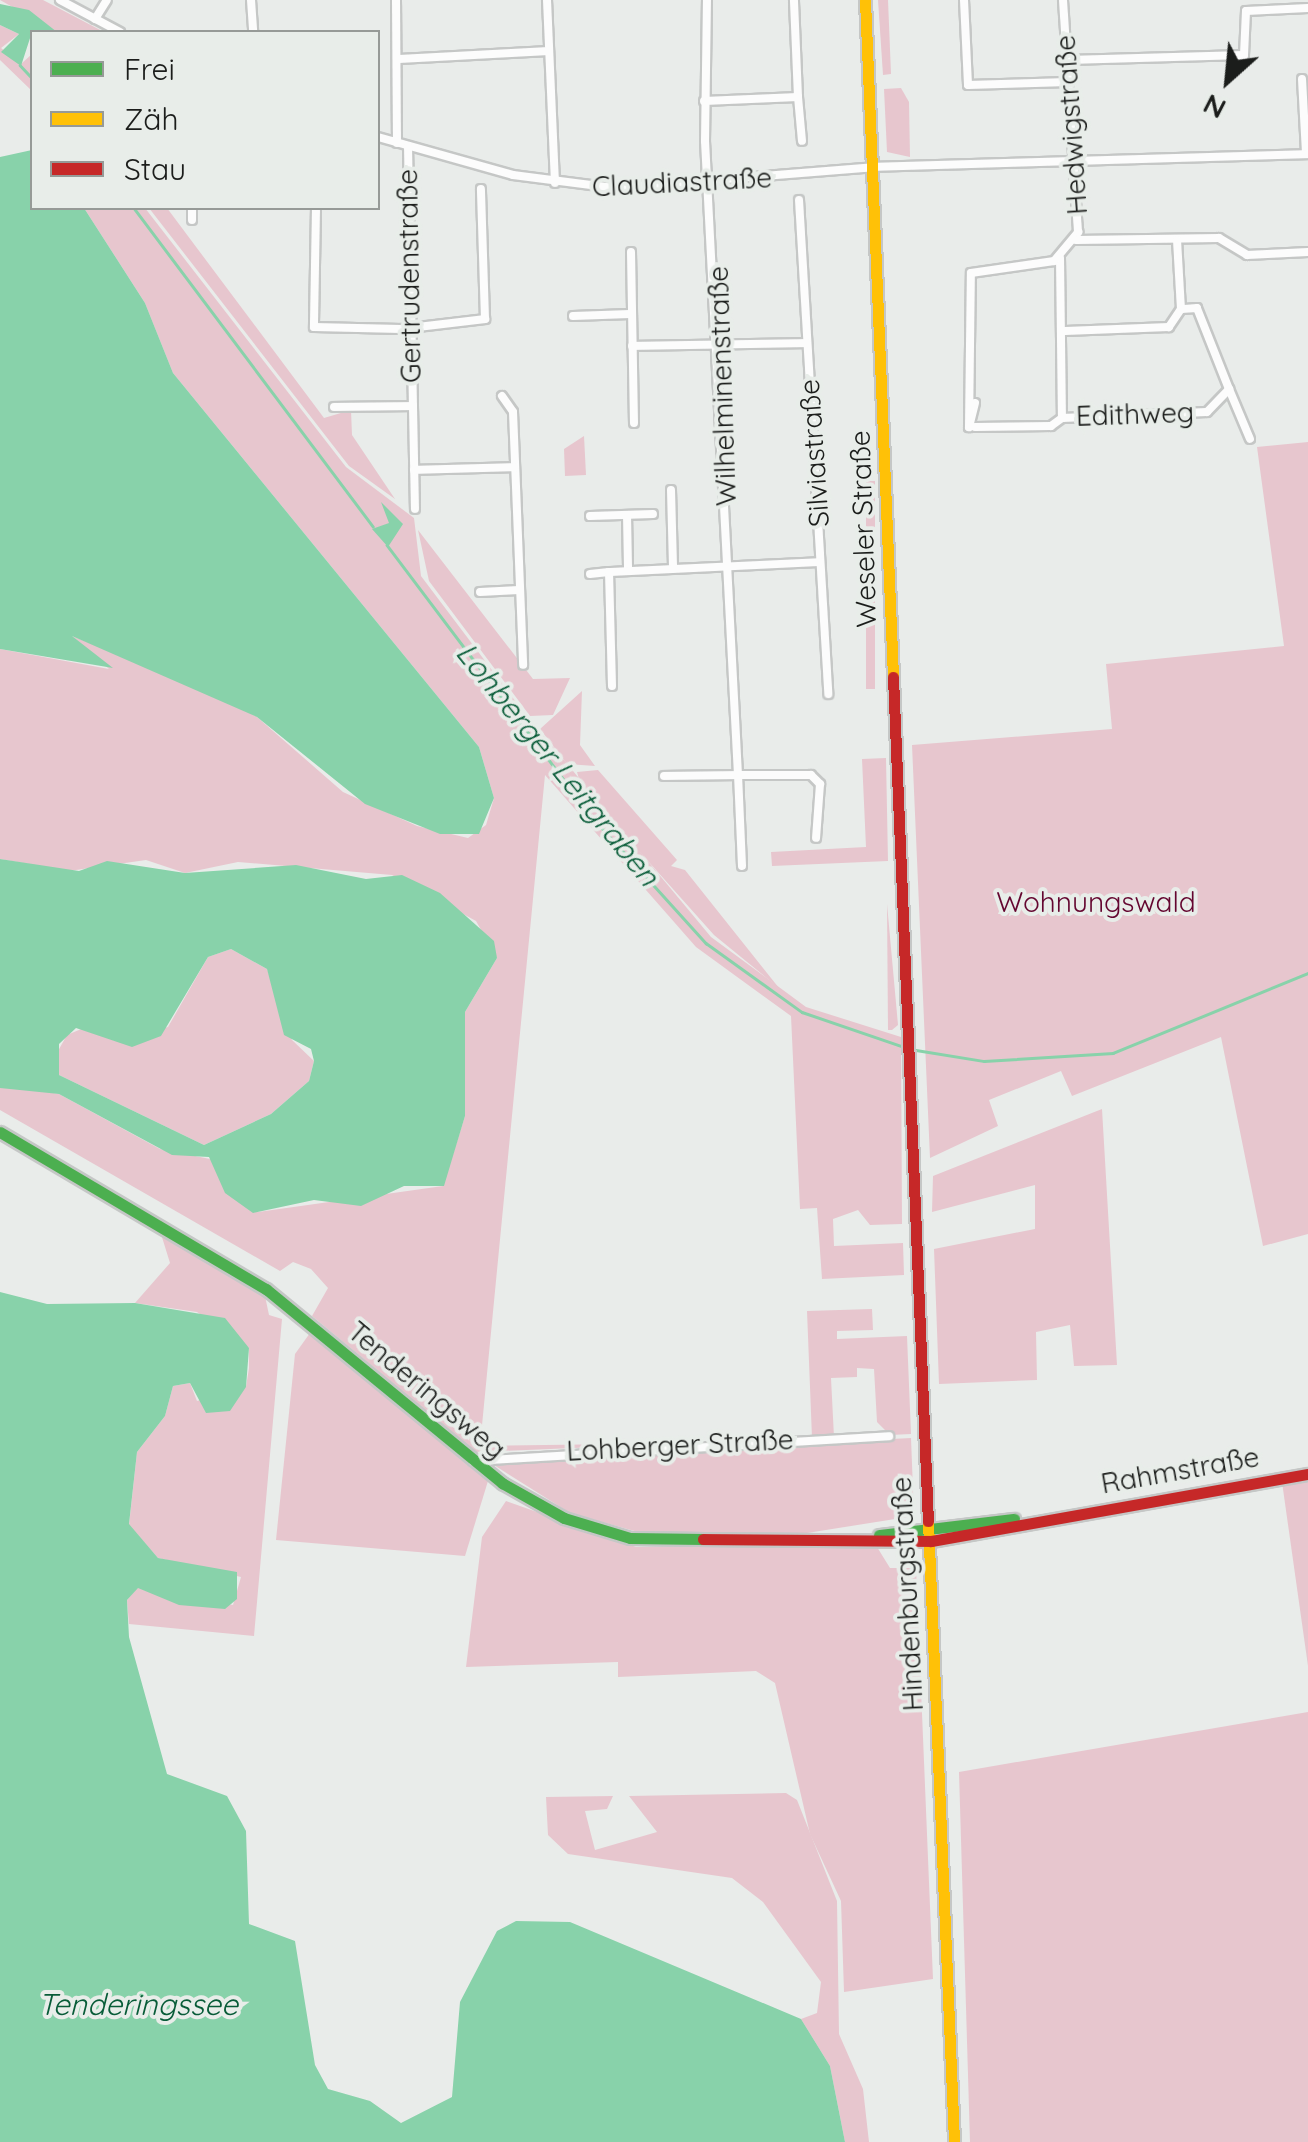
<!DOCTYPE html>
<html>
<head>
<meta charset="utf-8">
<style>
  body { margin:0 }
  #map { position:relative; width:1308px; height:2142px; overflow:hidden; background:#e9ecea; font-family:Quicksand,sans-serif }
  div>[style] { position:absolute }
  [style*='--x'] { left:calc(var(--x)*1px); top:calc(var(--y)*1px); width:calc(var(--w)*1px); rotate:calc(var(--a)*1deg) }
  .green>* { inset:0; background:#e7c6ce; transform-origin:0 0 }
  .water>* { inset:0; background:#88d2aa }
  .stream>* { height:2.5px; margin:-1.25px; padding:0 1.25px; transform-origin:1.25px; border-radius:1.25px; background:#88d2aa }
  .roads { filter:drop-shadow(2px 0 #c5c7c6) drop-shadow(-2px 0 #c5c7c6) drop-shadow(0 2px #c5c7c6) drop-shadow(0 -2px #c5c7c6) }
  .street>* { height:8px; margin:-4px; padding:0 4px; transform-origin:4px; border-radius:4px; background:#fcfcfc }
  .fast>* { height:11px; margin:-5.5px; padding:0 5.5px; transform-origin:5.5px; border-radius:5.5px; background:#4caf50 }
  .slow>* { height:11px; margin:-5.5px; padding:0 5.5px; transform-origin:5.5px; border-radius:5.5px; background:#ffc107 }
  .jam>* { height:11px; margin:-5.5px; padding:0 5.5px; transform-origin:5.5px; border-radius:5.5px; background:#c62828 }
  span { translate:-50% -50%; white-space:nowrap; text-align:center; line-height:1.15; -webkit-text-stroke:8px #e8ede9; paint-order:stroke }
  .street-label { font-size:28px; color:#1b1d1b }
  .park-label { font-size:28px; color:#640630 }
  .water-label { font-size:30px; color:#085c38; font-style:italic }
  .legend { position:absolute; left:30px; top:30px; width:350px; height:180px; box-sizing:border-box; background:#e8ede9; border:2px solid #969a97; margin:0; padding:12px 18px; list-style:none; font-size:30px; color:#1b1d1b }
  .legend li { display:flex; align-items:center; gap:20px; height:50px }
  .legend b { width:50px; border:2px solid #969a97 }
  .north { position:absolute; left:1178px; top:30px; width:100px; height:100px; -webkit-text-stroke:8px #e8ede9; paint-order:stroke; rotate:207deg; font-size:28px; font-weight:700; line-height:40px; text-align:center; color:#1b1d1b }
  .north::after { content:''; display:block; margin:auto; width:35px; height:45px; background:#1b1d1b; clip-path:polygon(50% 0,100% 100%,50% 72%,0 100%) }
</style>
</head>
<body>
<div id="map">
  <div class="green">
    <i style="clip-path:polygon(0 0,43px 0,104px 32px,57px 32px)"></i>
    <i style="clip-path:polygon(878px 0,888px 0,891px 74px,883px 75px)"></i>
    <i style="clip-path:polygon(0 25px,19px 34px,1px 48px,21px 64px,32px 54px,32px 91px,0 60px)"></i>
    <i style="clip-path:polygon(901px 88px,909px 102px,910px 157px,887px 152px,884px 89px)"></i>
    <i style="clip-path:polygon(84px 208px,145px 208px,346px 467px,414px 518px,421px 576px,522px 710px,507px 725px,524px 712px,711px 937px,806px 1007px,901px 1037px,902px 1224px,870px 1225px,858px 1210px,833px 1219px,834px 1246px,903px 1243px,904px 1275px,822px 1279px,817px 1208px,800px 1209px,791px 1016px,696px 947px,545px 775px,480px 1446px,694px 1443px,476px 1452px,312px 1316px,328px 1288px,311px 1269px,293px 1262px,280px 1271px,0 1110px,0 1088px,11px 1085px,59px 1094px,160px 1149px,215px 1160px,258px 1212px,443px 1186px,465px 1116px,465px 1012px,497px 958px,476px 921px,392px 875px,238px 862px,185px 873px,146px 860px,69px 871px,0 859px,0 649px,109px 669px,72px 636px,216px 694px,257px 717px,343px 792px,417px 826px,468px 838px,486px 825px,494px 798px,479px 747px,173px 373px,145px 303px)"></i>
    <i style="clip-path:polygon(149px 208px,167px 208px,324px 418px,351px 410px,352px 435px,395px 499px,349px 466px)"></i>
    <i style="clip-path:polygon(584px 436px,586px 475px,565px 476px,564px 449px)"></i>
    <i style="clip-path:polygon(1308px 442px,1308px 1234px,1263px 1246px,1221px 1037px,1072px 1096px,1061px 1071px,989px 1100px,998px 1126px,930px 1158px,912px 745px,1112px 729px,1106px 664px,1284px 646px,1257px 447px)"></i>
    <i style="left:866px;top:481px;width:9px;height:208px"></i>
    <i style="clip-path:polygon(418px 530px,533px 679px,570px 678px,553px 715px,530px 716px,429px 581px)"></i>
    <i style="clip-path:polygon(582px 691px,580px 745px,595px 766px,567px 764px,540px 729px)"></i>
    <i style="clip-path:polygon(886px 758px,888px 861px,772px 866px,771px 852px,866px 847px,862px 759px)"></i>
    <i style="clip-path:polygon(598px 770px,677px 860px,671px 866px,685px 870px,779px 988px,714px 935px,581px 786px,577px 772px)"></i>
    <i style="clip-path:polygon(887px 904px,898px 1025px,892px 1030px,888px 1030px)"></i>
    <i style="clip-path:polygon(231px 949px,267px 969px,292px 1040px,314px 1061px,309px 1081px,271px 1114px,204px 1145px,59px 1075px,54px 1058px,67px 1035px,86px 1027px,115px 1041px,168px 1027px,208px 957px)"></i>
    <i style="clip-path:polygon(1102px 1109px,1117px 1365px,1074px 1366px,1070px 1325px,1036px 1332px,1037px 1380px,939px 1384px,934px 1249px,1035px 1229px,1035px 1185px,932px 1212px,933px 1176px)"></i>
    <i style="clip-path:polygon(161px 1234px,265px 1296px,269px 1315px,282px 1319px,254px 1636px,129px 1624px,127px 1600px,138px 1587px,233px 1605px,241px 1577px,158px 1558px,129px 1525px,137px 1452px,165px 1416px,173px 1386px,190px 1383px,197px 1401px,246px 1387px,249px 1368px,249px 1348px,197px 1312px,135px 1303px,170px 1263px)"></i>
    <i style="clip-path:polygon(872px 1309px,873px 1330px,837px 1331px,837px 1339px,907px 1336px,911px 1434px,890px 1435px,877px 1422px,874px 1369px,857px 1368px,857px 1377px,831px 1378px,834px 1437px,812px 1438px,807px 1311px)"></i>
    <i style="clip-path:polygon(310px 1333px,488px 1481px,465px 1556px,276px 1540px,295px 1354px)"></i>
    <i style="clip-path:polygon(911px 1438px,914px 1516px,807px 1533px,638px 1532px,570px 1513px,486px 1460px)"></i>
    <i style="clip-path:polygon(1308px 1478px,1308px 1666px,1282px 1482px)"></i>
    <i style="clip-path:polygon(506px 1501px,636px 1547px,877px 1547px,890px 1568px,916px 1568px,933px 1979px,844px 1992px,841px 1901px,810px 1834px,775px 1683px,756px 1671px,618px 1677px,618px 1662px,466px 1667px,482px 1537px)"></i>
    <i style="clip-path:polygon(1308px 1712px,1308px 2142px,970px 2142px,959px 1772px)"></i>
    <i style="clip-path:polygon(786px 1793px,797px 1800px,837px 1901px,839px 2034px,863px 2089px,869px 2142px,845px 2142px,830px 2066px,801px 2019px,817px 2013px,821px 1982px,763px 1902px,732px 1878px,568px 1854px,548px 1835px,546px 1797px,613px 1796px,607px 1809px,585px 1811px,595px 1850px,657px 1832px,629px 1796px)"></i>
  </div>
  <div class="water">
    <i style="clip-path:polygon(0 4px,29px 10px,57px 32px,32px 32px,21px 66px,1px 52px,19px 34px,0 25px)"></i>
    <i style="clip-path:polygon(32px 150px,32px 208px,84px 208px,145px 303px,173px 373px,479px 747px,494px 798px,479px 834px,440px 834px,365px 804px,257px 717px,72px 636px,113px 668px,0 649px,0 157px)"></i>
    <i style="clip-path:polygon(381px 502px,403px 524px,388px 547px,372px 529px,389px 523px)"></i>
    <i style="clip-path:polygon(evenodd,0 859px,79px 871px,107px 861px,185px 873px,296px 865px,366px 879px,402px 875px,440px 893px,494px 941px,497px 958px,465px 1012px,465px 1116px,444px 1186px,404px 1186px,361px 1206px,314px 1200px,253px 1213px,225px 1193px,209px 1157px,172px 1155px,59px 1094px,0 1088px,0 859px,231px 949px,267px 969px,284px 1035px,311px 1049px,314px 1061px,309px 1081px,271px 1114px,204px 1145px,59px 1075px,59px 1044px,76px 1028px,132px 1047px,161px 1036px,208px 957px,231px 949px)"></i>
    <i style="clip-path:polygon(0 1292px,47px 1304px,135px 1303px,225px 1318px,249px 1348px,246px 1387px,230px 1411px,206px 1413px,190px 1383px,173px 1386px,165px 1416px,137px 1452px,129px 1524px,158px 1558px,237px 1572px,237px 1599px,225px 1609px,179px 1605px,138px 1588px,127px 1600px,129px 1637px,167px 1774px,227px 1796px,246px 1831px,249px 1924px,295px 1941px,315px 2065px,328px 2089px,370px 2101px,401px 2123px,452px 2097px,460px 2002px,497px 1931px,516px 1921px,570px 1922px,801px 2019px,830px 2066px,845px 2142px,0 2142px)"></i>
  </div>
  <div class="stream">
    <i style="--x:20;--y:65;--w:18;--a:47"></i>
    <i style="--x:134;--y:208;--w:398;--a:53.1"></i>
    <i style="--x:387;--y:545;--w:342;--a:53"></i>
    <i style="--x:593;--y:818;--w:169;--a:47.9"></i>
    <i style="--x:706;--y:943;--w:118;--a:35.7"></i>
    <i style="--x:802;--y:1012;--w:108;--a:18.9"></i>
    <i style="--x:916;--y:1050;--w:69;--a:9.2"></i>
    <i style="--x:984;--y:1061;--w:129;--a:-3.5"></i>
    <i style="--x:1113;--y:1053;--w:211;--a:-22.3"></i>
  </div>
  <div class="roads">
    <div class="street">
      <i style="--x:60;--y:0;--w:68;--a:28.1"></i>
      <i style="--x:251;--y:0;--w:32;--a:86"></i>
      <i style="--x:396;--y:0;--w:143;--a:89.6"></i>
      <i style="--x:547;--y:0;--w:183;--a:87.5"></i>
      <i style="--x:964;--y:0;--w:85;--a:87.3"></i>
      <i style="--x:968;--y:85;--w:100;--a:-1.7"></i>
      <i style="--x:95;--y:19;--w:22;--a:-58"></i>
      <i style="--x:399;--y:59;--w:150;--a:-3.1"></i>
      <i style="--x:1068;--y:60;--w:176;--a:-1.6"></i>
      <i style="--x:1244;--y:55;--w:44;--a:-87.4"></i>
      <i style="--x:1246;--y:11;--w:62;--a:-2.8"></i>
      <i style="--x:1302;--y:79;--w:75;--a:86.9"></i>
      <i style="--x:798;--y:97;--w:44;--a:84.8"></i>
      <i style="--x:704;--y:101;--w:94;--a:-2.4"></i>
      <i style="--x:798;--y:97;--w:97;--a:-92.4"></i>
      <i style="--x:378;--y:137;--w:140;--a:15.7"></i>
      <i style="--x:513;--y:175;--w:102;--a:7.3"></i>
      <i style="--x:614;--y:188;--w:260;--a:-4.6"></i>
      <i style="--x:873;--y:167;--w:435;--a:-1.7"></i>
      <i style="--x:408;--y:146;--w:363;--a:88.9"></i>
      <i style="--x:799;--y:200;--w:495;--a:86.6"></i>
      <i style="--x:192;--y:208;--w:12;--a:90"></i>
      <i style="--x:316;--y:208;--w:119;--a:91"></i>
      <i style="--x:314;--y:327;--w:87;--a:1.3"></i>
      <i style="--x:401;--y:329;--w:85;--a:-6.8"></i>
      <i style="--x:485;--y:319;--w:130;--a:-91.8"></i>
      <i style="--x:1076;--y:240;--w:143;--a:-0.8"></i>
      <i style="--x:1219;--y:238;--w:33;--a:31"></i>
      <i style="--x:1247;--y:255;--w:61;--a:-2.8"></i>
      <i style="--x:1177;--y:240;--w:69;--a:86.7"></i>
      <i style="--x:631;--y:252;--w:171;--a:89"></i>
      <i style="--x:1060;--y:258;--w:160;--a:89.3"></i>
      <i style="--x:1062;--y:418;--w:145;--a:-2.4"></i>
      <i style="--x:1207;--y:412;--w:32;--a:-46"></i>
      <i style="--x:1229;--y:389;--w:87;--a:-111.6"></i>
      <i style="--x:1197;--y:308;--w:16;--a:176"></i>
      <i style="--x:1181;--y:309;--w:22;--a:124"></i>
      <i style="--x:1169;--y:327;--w:104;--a:177.8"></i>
      <i style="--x:573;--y:316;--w:57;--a:-2"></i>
      <i style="--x:632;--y:346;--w:175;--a:-1"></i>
      <i style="--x:1229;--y:389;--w:54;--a:67.2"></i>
      <i style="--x:502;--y:396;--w:19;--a:55"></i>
      <i style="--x:513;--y:412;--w:253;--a:87.7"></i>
      <i style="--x:975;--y:403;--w:25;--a:104"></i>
      <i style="--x:969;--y:427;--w:154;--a:-89.3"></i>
      <i style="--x:971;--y:273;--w:84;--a:-8.2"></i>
      <i style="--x:1054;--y:261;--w:38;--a:-50"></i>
      <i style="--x:1078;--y:232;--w:232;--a:-93.7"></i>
      <i style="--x:334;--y:407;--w:79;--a:-0.7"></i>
      <i style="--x:975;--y:427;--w:76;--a:-0.8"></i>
      <i style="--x:1051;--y:426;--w:14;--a:-36"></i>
      <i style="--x:414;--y:470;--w:101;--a:-1.7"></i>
      <i style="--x:671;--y:490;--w:76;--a:88.5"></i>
      <i style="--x:627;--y:515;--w:53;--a:88.9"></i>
      <i style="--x:590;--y:516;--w:63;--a:-1.8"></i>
      <i style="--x:590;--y:574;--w:19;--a:-6"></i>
      <i style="--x:480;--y:592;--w:39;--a:-3"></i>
      <i style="--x:612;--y:686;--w:114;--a:-91.5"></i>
      <i style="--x:609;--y:572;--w:211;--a:-2.7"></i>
      <i style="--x:664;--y:776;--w:74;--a:-0.8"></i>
      <i style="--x:738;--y:775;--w:635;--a:-92.98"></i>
      <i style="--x:705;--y:141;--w:141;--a:-89.2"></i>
      <i style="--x:742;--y:866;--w:91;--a:-92.5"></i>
      <i style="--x:738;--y:775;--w:73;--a:0"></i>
      <i style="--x:811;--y:775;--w:13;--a:45"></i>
      <i style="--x:820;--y:784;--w:54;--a:94.2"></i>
      <i style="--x:473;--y:1461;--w:417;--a:-3.4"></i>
    </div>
    <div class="fast">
      <i style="--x:0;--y:1132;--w:309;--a:30.6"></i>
      <i style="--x:266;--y:1289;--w:306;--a:39.4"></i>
      <i style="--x:502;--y:1483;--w:71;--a:29.4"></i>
      <i style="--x:564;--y:1518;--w:69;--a:16.9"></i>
      <i style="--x:630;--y:1538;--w:73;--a:0.8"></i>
      <i style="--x:879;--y:1535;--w:136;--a:-6.8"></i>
    </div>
    <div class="slow">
      <i style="--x:865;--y:0;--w:678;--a:87.63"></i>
      <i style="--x:928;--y:1521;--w:622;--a:87.6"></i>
    </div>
    <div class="jam">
      <i style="--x:893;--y:677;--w:845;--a:87.63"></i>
      <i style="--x:703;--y:1539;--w:228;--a:0.5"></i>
      <i style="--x:931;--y:1541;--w:383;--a:-10.1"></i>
    </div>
  </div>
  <div class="street-label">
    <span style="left:1071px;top:125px;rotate:-94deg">Hedwigstraße</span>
    <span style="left:682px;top:182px;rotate:-3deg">Claudiastraße</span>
    <span style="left:409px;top:276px;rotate:-91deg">Gertrudenstraße</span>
    <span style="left:722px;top:386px;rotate:-92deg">Wilhelminenstraße</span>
    <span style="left:1135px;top:414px;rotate:-2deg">Edithweg</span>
    <span style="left:814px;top:453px;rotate:-94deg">Silviastraße</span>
    <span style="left:863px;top:529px;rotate:-92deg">Weseler Straße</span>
    <span style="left:427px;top:1390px;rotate:40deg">Tenderingsweg</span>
    <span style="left:680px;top:1445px;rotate:-3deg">Lohberger Straße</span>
    <span style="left:1180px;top:1470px;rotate:-10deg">Rahmstraße</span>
    <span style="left:907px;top:1594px;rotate:-93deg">Hindenburgstraße</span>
  </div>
  <div class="park-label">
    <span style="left:1096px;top:902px">Wohnungswald</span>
  </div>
  <div class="water-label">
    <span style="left:558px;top:764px;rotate:51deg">Lohberger Leitgraben</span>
    <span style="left:138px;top:2004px">Tenderingssee</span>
  </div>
  <ul class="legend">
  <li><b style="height:12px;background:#4caf50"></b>Frei</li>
  <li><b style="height:12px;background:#ffc107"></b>Zäh</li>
  <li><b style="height:12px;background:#c62828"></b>Stau</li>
  </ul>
  <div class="north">N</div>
</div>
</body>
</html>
